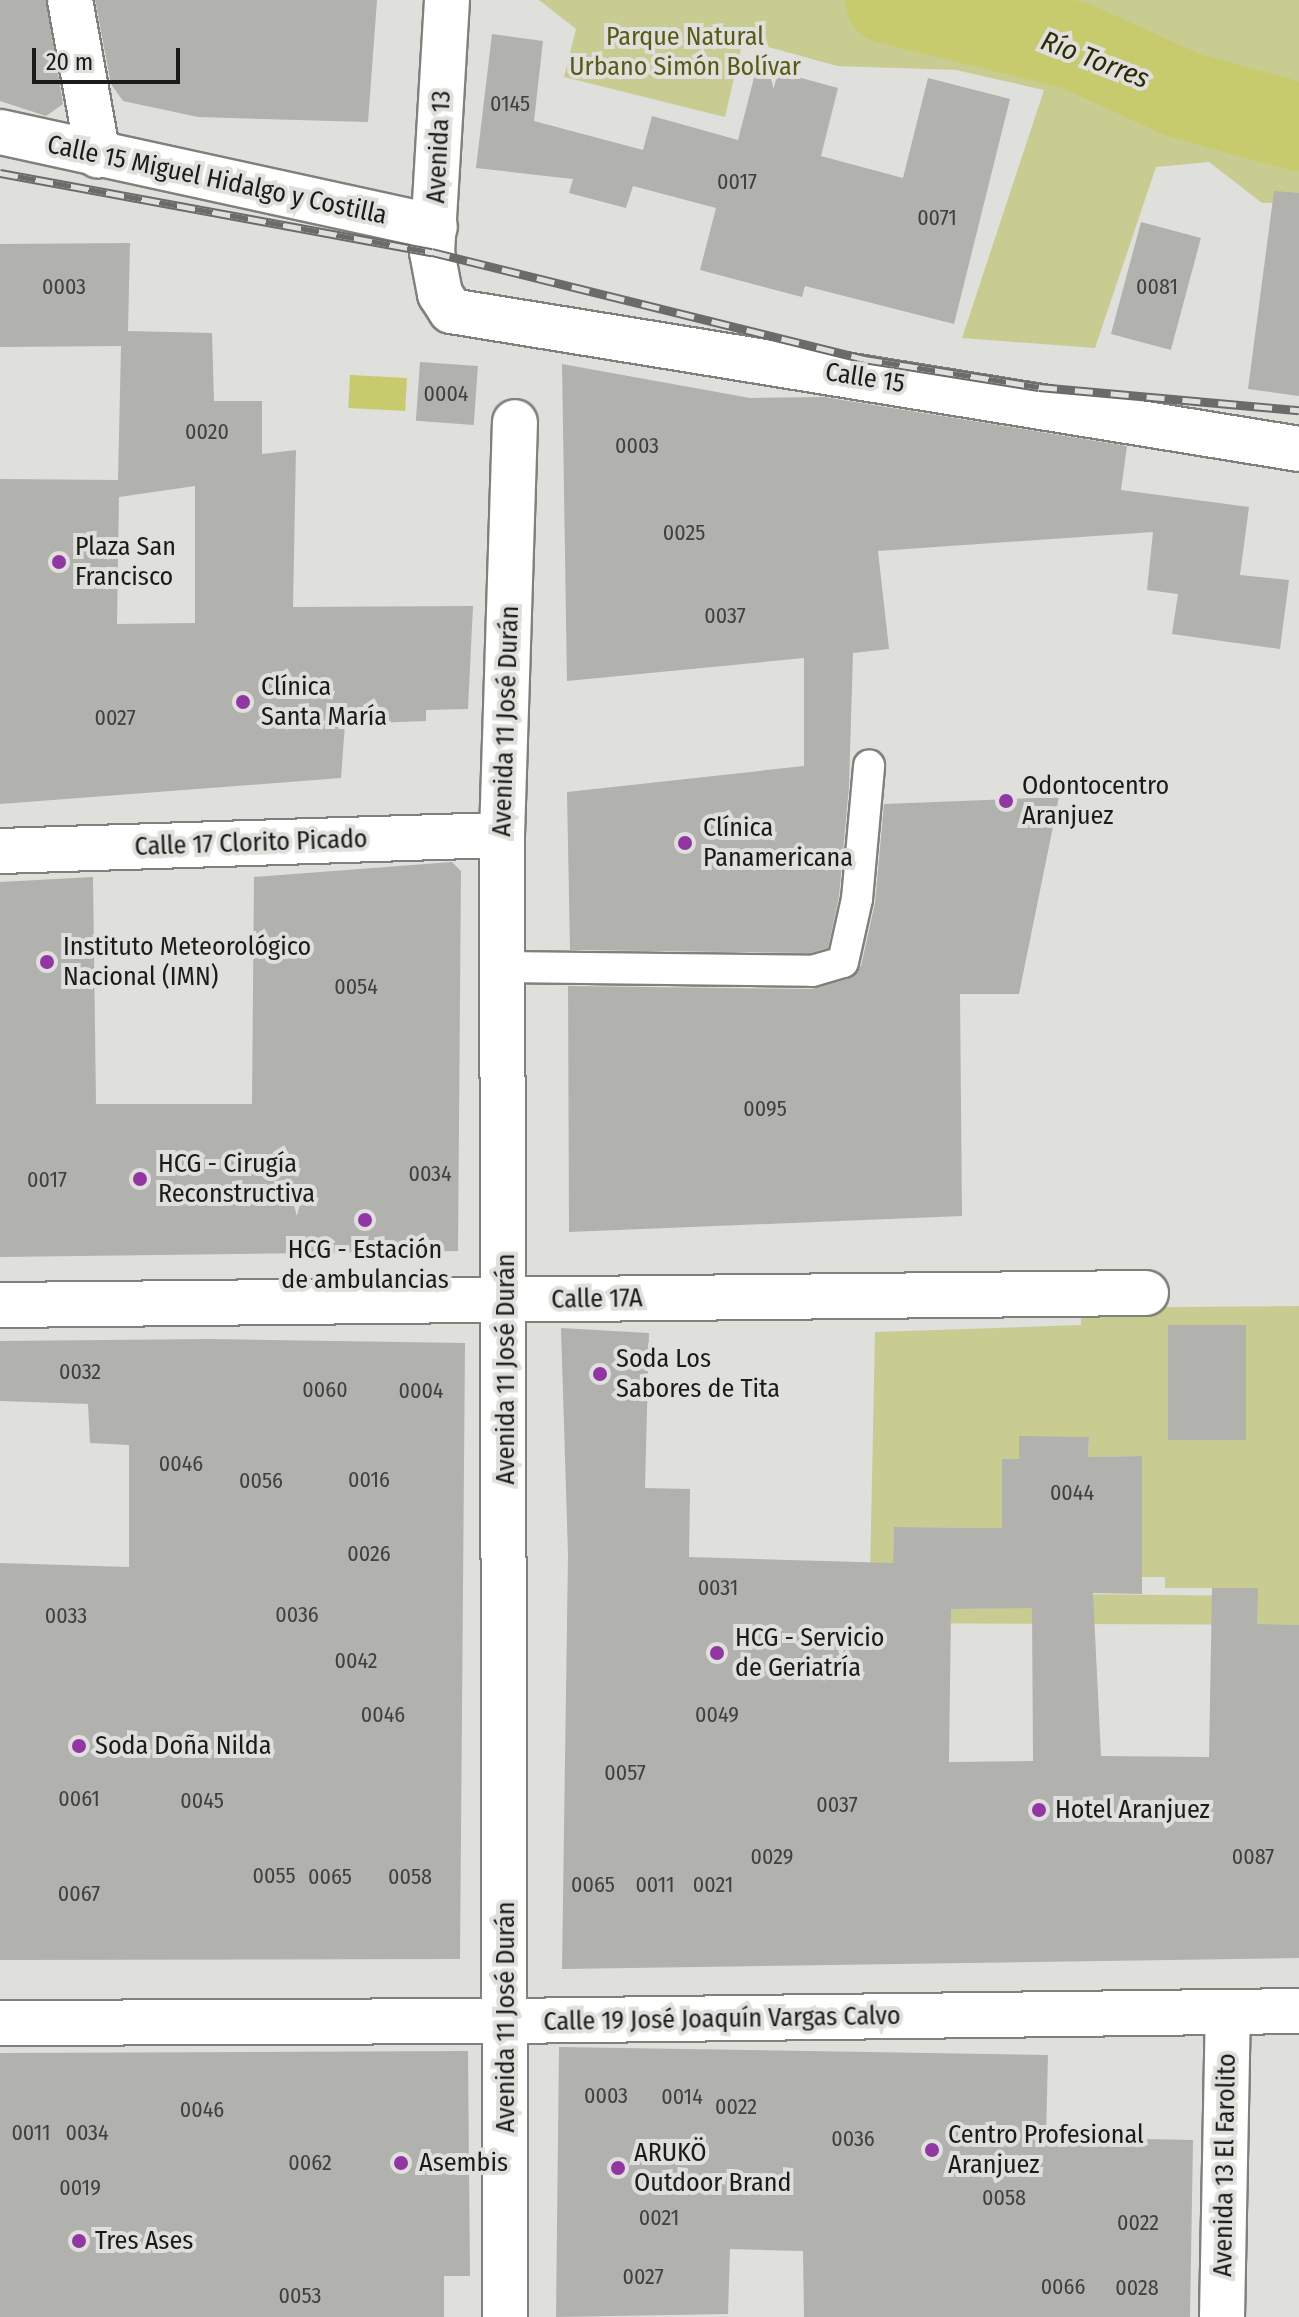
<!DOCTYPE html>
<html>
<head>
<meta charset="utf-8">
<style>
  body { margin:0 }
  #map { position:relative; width:1299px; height:2317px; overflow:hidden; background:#dfdfdc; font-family:"Fira Sans Condensed",sans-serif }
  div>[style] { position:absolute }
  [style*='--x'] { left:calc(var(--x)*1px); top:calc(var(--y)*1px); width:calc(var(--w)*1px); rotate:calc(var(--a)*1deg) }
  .green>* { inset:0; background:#c9cc91 }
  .water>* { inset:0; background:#c7cb6e; transform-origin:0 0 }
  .river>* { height:88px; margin:-44px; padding:0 44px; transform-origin:44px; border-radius:44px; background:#c7cb6e }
  .building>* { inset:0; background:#b1b1ae; transform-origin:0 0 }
  .roads { filter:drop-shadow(2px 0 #80807d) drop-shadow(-2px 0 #80807d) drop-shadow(0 2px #80807d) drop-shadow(0 -2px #80807d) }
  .service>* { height:30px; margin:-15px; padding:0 15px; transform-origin:15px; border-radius:15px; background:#fff }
  .minor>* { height:44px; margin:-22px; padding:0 22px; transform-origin:22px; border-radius:22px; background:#fff }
  .tertiary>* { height:44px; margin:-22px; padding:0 22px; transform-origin:22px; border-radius:22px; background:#fff }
  .rail>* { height:9px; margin-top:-4.5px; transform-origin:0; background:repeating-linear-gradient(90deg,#dfdfdc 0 18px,#6b6b69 0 36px); box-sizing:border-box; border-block:2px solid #6b6b69 }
  .dots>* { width:22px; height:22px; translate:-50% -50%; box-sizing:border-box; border:4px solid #dfdfdc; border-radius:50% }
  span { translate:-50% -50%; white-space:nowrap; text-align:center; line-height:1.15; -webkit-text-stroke:8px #dfdfdc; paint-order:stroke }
  .number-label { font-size:22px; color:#40403e }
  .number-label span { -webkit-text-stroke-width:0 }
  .park-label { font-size:26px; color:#585a15 }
  .street-label { font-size:26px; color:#1b1b19 }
  .poi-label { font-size:26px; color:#1b1b19 }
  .left { translate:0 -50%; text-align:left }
  .water-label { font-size:28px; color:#2b2c03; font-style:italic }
  .scale { position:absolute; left:32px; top:48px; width:148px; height:36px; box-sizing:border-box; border:4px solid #1b1b19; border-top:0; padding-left:10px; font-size:24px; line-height:28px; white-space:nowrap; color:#1b1b19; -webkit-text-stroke:6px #dfdfdc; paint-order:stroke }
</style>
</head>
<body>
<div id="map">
  <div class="green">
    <i style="clip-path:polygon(539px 0,1299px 0,1299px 202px,1262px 203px,1209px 162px,1156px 167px,1095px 348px,962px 338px,1044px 90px,956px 70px,837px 66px,743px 40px,725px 117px,564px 77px,576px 29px)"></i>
    <i style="clip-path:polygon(evenodd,1299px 1306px,1299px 1625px,869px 1623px,875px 1332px,1081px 1325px,1081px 1308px,1299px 1306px,1089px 1437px,1088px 1457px,1142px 1456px,1142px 1577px,1165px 1577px,1165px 1588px,1257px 1588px,1257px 1596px,1069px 1594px,1011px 1560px,1009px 1608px,907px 1610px,893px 1573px,894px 1527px,1002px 1528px,1002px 1459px,1019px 1459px,1089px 1437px)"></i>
  </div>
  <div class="water">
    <i style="left:350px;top:375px;width:57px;height:33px;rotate:3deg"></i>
  </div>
  <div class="river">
    <i style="--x:889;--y:0;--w:193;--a:13.8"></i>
    <i style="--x:1076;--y:46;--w:118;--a:24.6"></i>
    <i style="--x:1183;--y:95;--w:120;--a:15.4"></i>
  </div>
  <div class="building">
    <i style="clip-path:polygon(0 0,46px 0,63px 104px,46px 116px,0 101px)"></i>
    <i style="clip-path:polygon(95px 0,377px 0,368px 122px,198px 117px,123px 101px,111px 84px)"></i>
    <i style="clip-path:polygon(492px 34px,543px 41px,534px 121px,643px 150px,652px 116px,738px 140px,757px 66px,838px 88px,821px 156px,903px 178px,928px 78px,1010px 99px,954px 324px,805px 286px,802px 297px,700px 270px,716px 208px,633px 186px,626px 208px,569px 193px,573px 179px,476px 168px)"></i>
    <i style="clip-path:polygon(1274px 191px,1299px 193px,1299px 396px,1248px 389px)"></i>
    <i style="left:1141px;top:222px;width:62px;height:116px;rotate:15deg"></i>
    <i style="clip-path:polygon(evenodd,130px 243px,128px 331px,212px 333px,214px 401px,262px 401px,262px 454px,296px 450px,293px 607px,473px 606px,468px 709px,426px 710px,426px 721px,345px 724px,341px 778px,0 804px,0 479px,118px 480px,121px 346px,0 347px,0 244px,130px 243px,195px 486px,195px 623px,117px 624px,119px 497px,195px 486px)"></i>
    <i style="left:420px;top:362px;width:58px;height:59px;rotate:4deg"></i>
    <i style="clip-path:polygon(562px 364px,750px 398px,824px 397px,1127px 446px,1121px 490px,1249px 507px,1240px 575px,1289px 580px,1280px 649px,1172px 634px,1178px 594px,1147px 590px,1153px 532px,878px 551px,889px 649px,853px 653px,849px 786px,839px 896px,828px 948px,810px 953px,570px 950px,567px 792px,804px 766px,804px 658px,567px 681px)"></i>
    <i style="clip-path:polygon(1059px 797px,1019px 994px,960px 994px,962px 1216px,569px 1232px,568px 986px,812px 989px,848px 979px,861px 966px,875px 903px,884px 804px)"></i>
    <i style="clip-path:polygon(452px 862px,461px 871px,458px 1251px,0 1257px,0 882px,93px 877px,96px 1104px,252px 1104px,254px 877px)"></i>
    <i style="left:1168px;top:1325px;width:78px;height:115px"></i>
    <i style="clip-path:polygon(evenodd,561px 1328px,649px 1333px,645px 1488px,690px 1489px,689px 1557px,893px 1563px,894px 1527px,1002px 1528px,1002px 1459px,1019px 1459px,1019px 1436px,1089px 1437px,1088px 1457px,1142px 1456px,1142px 1594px,1093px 1593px,1101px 1756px,1209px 1757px,1212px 1588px,1258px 1588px,1257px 1624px,1299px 1625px,1299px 1958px,562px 1969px,568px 1554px,561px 1328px,1032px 1608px,1033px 1761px,949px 1762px,951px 1609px,1032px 1608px)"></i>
    <i style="clip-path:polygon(210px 1339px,465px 1343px,460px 1959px,0 1960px,0 1563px,129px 1567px,129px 1445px,90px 1443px,88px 1404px,0 1401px,0 1341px)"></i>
    <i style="clip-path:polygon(559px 2047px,1048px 2055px,1046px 2137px,1193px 2140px,1190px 2317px,804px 2317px,803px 2251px,730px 2249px,728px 2314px,556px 2317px)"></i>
    <i style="clip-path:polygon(468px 2051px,470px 2276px,444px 2276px,444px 2317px,0 2317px,0 2053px)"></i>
  </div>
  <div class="roads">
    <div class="service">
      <i style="--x:503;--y:967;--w:309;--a:0.7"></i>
      <i style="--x:812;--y:971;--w:32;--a:-16"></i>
      <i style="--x:843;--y:962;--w:65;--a:-77.5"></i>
      <i style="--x:857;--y:899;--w:134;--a:-84.8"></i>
    </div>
    <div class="minor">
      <i style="--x:70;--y:0;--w:158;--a:79.8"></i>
      <i style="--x:447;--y:0;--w:252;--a:93.4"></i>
      <i style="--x:432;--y:252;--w:43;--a:79.2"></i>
      <i style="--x:440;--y:294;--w:20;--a:57"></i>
      <i style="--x:451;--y:311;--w:859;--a:9.24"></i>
      <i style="--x:0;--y:132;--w:445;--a:12.3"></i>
      <i style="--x:502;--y:835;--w:413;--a:-88.2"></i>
      <i style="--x:0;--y:1305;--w:1146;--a:-0.6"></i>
      <i style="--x:507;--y:2021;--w:792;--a:-0.72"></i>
      <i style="--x:1222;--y:2317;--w:304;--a:-88.9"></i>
    </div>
    <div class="tertiary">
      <i style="--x:0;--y:851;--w:502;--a:-1.83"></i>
      <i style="--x:502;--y:835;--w:1482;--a:89.88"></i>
      <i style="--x:0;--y:2023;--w:507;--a:-0.23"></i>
    </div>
  </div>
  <div class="rail">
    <i style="--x:0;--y:173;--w:439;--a:10.4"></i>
    <i style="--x:432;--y:252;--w:445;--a:13.9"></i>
    <i style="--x:864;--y:359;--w:177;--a:9.1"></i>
    <i style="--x:1039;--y:387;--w:261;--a:5.1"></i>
  </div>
  <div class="dots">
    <i style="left:59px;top:562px;background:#9136a2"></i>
    <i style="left:243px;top:702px;background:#9136a2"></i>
    <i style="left:1006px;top:801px;background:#9136a2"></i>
    <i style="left:685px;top:843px;background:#9136a2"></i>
    <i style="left:47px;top:962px;background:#9136a2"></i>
    <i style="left:140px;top:1179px;background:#9136a2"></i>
    <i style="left:365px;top:1220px;background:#9136a2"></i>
    <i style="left:600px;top:1374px;background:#9136a2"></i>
    <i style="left:717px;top:1653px;background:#9136a2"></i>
    <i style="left:79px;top:1746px;background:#9136a2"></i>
    <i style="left:1039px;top:1810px;background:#9136a2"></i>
    <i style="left:932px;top:2150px;background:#9136a2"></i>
    <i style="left:401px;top:2163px;background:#9136a2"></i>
    <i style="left:618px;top:2168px;background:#9136a2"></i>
    <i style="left:79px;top:2241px;background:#9136a2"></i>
  </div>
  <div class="number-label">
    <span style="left:510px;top:104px">0145</span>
    <span style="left:737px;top:182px">0017</span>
    <span style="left:937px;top:218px">0071</span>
    <span style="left:64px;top:287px">0003</span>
    <span style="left:1157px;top:287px">0081</span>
    <span style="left:446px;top:394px">0004</span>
    <span style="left:207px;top:432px">0020</span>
    <span style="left:637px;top:446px">0003</span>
    <span style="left:684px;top:533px">0025</span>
    <span style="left:725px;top:616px">0037</span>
    <span style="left:115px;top:718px">0027</span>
    <span style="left:356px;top:987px">0054</span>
    <span style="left:765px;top:1109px">0095</span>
    <span style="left:430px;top:1174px">0034</span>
    <span style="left:47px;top:1180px">0017</span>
    <span style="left:80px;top:1372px">0032</span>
    <span style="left:325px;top:1390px">0060</span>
    <span style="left:421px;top:1391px">0004</span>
    <span style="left:181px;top:1464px">0046</span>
    <span style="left:369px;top:1480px">0016</span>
    <span style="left:261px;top:1481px">0056</span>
    <span style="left:1072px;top:1493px">0044</span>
    <span style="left:369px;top:1554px">0026</span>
    <span style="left:718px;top:1588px">0031</span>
    <span style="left:297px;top:1615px">0036</span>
    <span style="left:66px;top:1616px">0033</span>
    <span style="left:356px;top:1661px">0042</span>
    <span style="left:383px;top:1715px">0046</span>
    <span style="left:717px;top:1715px">0049</span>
    <span style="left:625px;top:1773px">0057</span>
    <span style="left:79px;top:1799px">0061</span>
    <span style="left:202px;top:1801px">0045</span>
    <span style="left:837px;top:1805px">0037</span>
    <span style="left:772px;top:1857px">0029</span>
    <span style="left:1253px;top:1857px">0087</span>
    <span style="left:274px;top:1876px">0055</span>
    <span style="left:330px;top:1877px">0065</span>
    <span style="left:410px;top:1877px">0058</span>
    <span style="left:593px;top:1885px">0065</span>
    <span style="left:655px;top:1885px">0011</span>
    <span style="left:713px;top:1885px">0021</span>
    <span style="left:79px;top:1894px">0067</span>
    <span style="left:606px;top:2096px">0003</span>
    <span style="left:682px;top:2097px">0014</span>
    <span style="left:736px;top:2107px">0022</span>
    <span style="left:202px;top:2110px">0046</span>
    <span style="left:31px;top:2133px">0011</span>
    <span style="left:87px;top:2133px">0034</span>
    <span style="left:853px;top:2139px">0036</span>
    <span style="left:310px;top:2163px">0062</span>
    <span style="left:80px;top:2188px">0019</span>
    <span style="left:1004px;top:2198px">0058</span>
    <span style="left:659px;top:2218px">0021</span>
    <span style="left:1138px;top:2223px">0022</span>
    <span style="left:643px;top:2277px">0027</span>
    <span style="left:1063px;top:2287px">0066</span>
    <span style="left:1137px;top:2288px">0028</span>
    <span style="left:300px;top:2296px">0053</span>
  </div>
  <div class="park-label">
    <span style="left:685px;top:52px">Parque Natural<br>Urbano Simón Bolívar</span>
  </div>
  <div class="street-label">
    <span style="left:439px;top:147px;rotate:-87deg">Avenida 13</span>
    <span style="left:217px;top:180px;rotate:12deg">Calle 15 Miguel Hidalgo y Costilla</span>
    <span style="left:865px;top:378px;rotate:9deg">Calle 15</span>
    <span style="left:506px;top:721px;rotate:-88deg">Avenida 11 José Durán</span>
    <span style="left:251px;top:843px;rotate:-2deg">Calle 17 Clorito Picado</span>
    <span style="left:597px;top:1299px;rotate:-1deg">Calle 17A</span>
    <span style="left:506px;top:1369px;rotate:-90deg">Avenida 11 José Durán</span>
    <span style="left:506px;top:2017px;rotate:-90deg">Avenida 11 José Durán</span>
    <span style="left:722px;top:2019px;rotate:-1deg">Calle 19 José Joaquín Vargas Calvo</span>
    <span style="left:1225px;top:2165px;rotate:-89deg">Avenida 13 El Farolito</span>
  </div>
  <div class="poi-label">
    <span class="left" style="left:75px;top:562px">Plaza San<br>Francisco</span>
    <span class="left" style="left:261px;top:702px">Clínica<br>Santa María</span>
    <span class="left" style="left:1022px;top:801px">Odontocentro<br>Aranjuez</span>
    <span class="left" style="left:703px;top:843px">Clínica<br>Panamericana</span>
    <span class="left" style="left:63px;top:962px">Instituto Meteorológico<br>Nacional (IMN)</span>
    <span class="left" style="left:158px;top:1179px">HCG - Cirugía<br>Reconstructiva</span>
    <span style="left:365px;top:1265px">HCG - Estación<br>de ambulancias</span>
    <span class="left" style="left:616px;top:1374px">Soda Los<br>Sabores de Tita</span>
    <span class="left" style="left:735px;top:1653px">HCG - Servicio<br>de Geriatría</span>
    <span class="left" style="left:95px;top:1746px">Soda Doña Nilda</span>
    <span class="left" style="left:1055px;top:1810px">Hotel Aranjuez</span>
    <span class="left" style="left:948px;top:2150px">Centro Profesional<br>Aranjuez</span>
    <span class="left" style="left:634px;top:2168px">ARUKÖ<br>Outdoor Brand</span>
    <span class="left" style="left:419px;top:2163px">Asembis</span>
    <span class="left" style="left:95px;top:2241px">Tres Ases</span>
  </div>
  <div class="water-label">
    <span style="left:1095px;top:60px;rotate:21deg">Río Torres</span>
  </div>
  <div class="scale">20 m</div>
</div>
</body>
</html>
